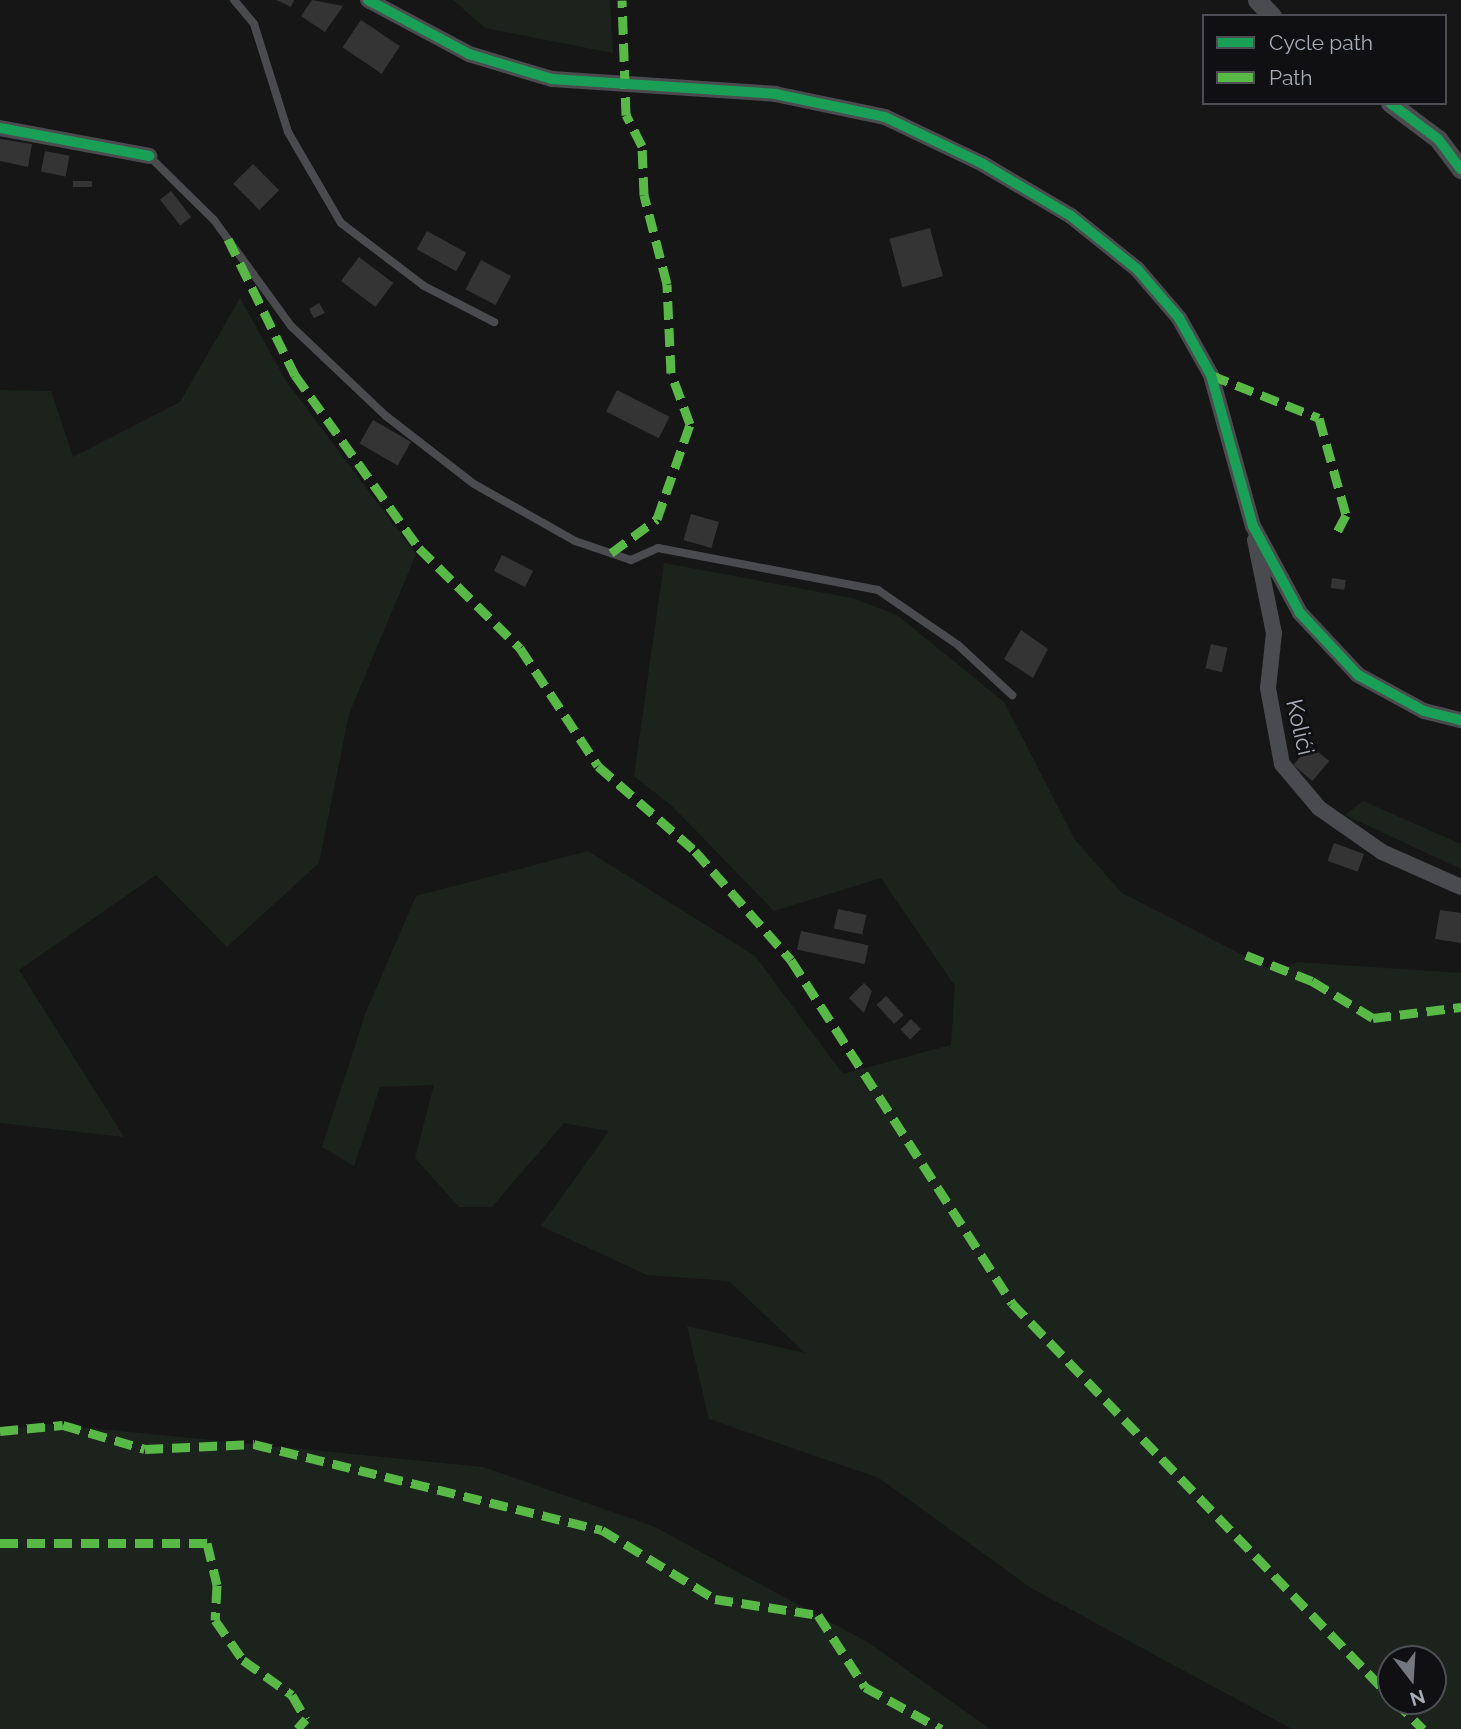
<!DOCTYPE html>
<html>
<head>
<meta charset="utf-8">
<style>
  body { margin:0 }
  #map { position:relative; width:1461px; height:1729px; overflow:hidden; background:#161616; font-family:Raleway,sans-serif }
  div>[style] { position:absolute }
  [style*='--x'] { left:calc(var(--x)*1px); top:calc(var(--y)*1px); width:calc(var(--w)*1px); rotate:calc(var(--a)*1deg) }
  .green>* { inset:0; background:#1c231d }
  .building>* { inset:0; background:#343435; transform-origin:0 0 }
  .service>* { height:8px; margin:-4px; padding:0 4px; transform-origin:4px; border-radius:4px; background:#4a4b4f }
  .minor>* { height:16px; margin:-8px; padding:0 8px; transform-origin:8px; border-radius:8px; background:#4a4b4f }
  .tertiary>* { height:19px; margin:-9.5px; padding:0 9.5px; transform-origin:9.5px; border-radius:9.5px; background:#4a4b4f }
  .quiet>* { height:9px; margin-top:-4.5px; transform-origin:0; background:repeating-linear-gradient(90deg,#58b947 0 18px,transparent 0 27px) }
  .cycleway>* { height:10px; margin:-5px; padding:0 5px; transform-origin:5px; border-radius:5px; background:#1a9f57 }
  span { translate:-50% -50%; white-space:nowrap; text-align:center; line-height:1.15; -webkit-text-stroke:5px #101012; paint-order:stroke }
  .street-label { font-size:23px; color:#a6abb7 }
  .legend { position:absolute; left:1202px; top:14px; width:245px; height:91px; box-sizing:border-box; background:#101012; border:2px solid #4c4e54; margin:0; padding:9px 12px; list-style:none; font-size:21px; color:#a6abb7 }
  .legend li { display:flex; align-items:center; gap:14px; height:35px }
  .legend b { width:35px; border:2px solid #4c4e54 }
  .north { position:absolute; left:1377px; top:1645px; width:70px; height:70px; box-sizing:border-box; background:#101012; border:2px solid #4c4e54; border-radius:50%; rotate:163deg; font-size:19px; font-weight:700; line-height:28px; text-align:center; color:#a6abb7 }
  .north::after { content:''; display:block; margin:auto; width:24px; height:32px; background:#74777f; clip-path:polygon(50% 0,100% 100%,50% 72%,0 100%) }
</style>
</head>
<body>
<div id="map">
  <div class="green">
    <i style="clip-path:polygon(453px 0,610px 0,613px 53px,485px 28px)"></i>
    <i style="clip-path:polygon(240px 298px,286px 381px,416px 554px,349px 714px,319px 863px,227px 947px,156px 875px,19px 970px,124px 1137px,0 1123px,0 390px,51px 391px,73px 457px,180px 402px)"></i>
    <i style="clip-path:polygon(evenodd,664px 563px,852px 598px,897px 615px,1004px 702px,1075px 840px,1122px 893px,1276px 972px,1296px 962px,1461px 973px,1461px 1729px,1292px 1729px,1031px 1588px,879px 1478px,709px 1419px,687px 1326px,805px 1353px,729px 1281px,647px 1275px,541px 1226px,609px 1131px,564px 1123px,492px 1207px,459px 1207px,415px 1158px,434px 1085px,380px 1087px,354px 1166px,322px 1147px,366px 1012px,416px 896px,588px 851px,755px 956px,843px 1074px,951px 1045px,955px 986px,881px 878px,774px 911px,673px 807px,634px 776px,664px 563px,1391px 1659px,1433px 1659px,1433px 1701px,1391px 1701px,1391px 1659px)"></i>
    <i style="clip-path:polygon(1363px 801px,1461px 844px,1461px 869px,1345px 815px)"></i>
    <i style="clip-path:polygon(49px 1424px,483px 1467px,653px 1526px,869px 1643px,990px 1729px,0 1729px,0 1430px)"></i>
  </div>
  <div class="building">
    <i style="clip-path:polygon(276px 0,294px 0,291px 7px)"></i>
    <i style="clip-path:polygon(312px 0,343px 6px,325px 32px,301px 16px)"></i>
    <i style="left:361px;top:20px;width:47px;height:33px;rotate:34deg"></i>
    <i style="clip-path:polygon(0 139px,32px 144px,28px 167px,0 161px)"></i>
    <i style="left:45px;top:151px;width:25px;height:21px;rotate:11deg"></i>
    <i style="left:253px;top:164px;width:37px;height:28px;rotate:45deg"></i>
    <i style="left:92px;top:181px;width:6px;height:19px;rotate:90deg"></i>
    <i style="left:171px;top:191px;width:33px;height:14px;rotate:52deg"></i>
    <i style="left:930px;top:228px;width:50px;height:42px;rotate:75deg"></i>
    <i style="left:427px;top:231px;width:45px;height:21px;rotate:29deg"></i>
    <i style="left:359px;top:257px;width:43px;height:30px;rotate:37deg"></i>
    <i style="left:481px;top:260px;width:34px;height:33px;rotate:28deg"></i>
    <i style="clip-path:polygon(319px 303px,325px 313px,314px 318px,309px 309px)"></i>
    <i style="left:617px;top:390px;width:59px;height:24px;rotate:27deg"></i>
    <i style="left:373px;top:420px;width:44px;height:27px;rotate:30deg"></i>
    <i style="left:691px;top:514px;width:29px;height:27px;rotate:16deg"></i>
    <i style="left:502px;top:555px;width:35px;height:18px;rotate:27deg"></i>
    <i style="left:1332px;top:578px;width:14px;height:10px;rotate:8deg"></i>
    <i style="clip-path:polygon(1021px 630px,1048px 649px,1033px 678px,1004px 659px)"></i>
    <i style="left:1211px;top:644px;width:17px;height:25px;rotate:13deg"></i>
    <i style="left:1310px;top:745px;width:25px;height:26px;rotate:40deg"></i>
    <i style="left:1334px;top:843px;width:32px;height:19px;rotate:20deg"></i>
    <i style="left:838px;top:909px;width:29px;height:20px;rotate:12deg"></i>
    <i style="clip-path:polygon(1440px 910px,1461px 913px,1461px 943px,1435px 939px)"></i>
    <i style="left:801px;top:931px;width:69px;height:19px;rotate:12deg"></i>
    <i style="clip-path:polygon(864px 983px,872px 991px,864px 1013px,849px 998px)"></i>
    <i style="left:886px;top:996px;width:26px;height:13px;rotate:47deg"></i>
    <i style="left:911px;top:1019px;width:14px;height:15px;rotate:45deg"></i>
  </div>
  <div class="service">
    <i style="--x:234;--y:0;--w:31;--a:50"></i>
    <i style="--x:254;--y:24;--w:113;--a:72.5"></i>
    <i style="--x:288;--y:132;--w:105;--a:59.8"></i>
    <i style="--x:341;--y:223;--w:104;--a:37.2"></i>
    <i style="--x:424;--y:286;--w:79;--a:27.2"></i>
    <i style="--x:149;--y:156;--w:91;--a:44.6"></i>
    <i style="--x:214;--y:220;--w:131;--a:54"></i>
    <i style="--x:291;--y:326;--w:131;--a:43.5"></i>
    <i style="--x:386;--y:416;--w:111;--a:37.7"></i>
    <i style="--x:474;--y:484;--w:116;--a:29.4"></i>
    <i style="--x:575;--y:541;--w:59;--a:18.7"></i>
    <i style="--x:631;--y:560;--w:30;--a:-24"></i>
    <i style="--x:658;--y:548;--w:224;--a:10.8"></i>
    <i style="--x:878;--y:590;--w:97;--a:34.5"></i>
    <i style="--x:958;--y:645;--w:74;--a:42.8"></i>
  </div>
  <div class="minor">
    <i style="--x:368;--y:0;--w:115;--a:28.1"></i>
    <i style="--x:469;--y:54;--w:87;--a:16.8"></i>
    <i style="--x:552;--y:79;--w:224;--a:3.8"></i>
    <i style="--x:775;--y:94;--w:112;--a:11.8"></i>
    <i style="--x:885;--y:117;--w:109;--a:25.6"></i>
    <i style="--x:983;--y:164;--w:102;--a:30.6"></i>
    <i style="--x:1071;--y:216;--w:85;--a:38.8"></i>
    <i style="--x:1137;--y:269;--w:65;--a:49.4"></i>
    <i style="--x:1179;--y:318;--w:65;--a:60.7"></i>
    <i style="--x:1211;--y:375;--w:157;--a:74.5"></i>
    <i style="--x:1253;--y:526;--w:99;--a:61.6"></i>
    <i style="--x:1300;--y:613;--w:85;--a:46.9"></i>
    <i style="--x:1358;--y:675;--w:75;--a:28.6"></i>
    <i style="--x:1424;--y:711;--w:38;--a:14"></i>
    <i style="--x:0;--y:128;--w:152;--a:10.6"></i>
    <i style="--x:1255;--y:540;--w:95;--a:78.5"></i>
    <i style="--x:1274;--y:633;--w:55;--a:96.2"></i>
    <i style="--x:1268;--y:688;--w:77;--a:79.6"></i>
    <i style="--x:1282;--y:764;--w:57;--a:49.9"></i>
    <i style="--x:1319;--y:808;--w:77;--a:34.9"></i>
    <i style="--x:1382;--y:852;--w:86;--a:23.9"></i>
  </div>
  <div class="tertiary">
    <i style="--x:1257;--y:0;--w:22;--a:47"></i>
    <i style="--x:1390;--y:103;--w:60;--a:36.9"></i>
    <i style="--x:1438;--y:139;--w:38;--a:53"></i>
  </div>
  <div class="quiet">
    <i style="--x:228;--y:239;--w:152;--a:63.8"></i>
    <i style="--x:295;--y:375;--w:213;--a:54.4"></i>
    <i style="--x:419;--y:548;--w:142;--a:44.7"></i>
    <i style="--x:520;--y:648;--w:141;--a:56.5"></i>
    <i style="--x:598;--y:766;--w:129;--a:41.2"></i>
    <i style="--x:695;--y:851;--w:145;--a:48.6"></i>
    <i style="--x:791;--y:960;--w:408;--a:57.2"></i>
    <i style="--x:1012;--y:1303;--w:547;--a:46.11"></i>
    <i style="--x:1211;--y:375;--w:116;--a:21.7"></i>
    <i style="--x:1319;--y:418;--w:101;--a:74.4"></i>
    <i style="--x:1346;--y:515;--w:19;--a:118"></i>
    <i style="--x:611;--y:553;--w:57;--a:-36.5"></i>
    <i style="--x:657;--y:519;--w:101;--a:-70.8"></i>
    <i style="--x:690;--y:424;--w:54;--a:-110.4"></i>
    <i style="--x:671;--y:373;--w:89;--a:-92.6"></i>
    <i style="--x:667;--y:284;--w:92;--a:-104.5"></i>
    <i style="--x:644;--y:195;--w:49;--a:-92.3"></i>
    <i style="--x:642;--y:146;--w:35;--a:-117"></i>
    <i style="--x:626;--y:115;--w:115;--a:-92"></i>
    <i style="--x:1246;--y:955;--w:71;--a:21.5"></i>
    <i style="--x:1312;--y:981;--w:71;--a:31.2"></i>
    <i style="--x:1373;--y:1018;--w:89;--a:-7.1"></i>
    <i style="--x:0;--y:1431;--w:63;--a:-5.4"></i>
    <i style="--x:63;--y:1425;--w:85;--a:16.3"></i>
    <i style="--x:145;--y:1449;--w:109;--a:-2.6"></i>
    <i style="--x:254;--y:1444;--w:358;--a:13.9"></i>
    <i style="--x:602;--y:1530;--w:132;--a:31.4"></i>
    <i style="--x:715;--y:1599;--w:104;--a:8.8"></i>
    <i style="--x:818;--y:1615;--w:86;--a:56.9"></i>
    <i style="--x:865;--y:1687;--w:87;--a:28.9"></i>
    <i style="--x:0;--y:1543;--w:207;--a:0"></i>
    <i style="--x:207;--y:1543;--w:43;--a:76.6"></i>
    <i style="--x:217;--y:1585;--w:35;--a:93"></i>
    <i style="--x:215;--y:1620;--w:49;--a:55"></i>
    <i style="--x:243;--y:1660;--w:60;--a:35.5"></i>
    <i style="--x:292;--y:1695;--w:28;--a:60"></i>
    <i style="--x:306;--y:1719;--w:13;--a:132"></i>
    <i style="--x:1395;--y:1701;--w:40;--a:45"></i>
  </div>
  <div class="cycleway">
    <i style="--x:368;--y:0;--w:115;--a:28.1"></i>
    <i style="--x:469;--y:54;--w:87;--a:16.8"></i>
    <i style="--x:552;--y:79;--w:224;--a:3.8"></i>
    <i style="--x:775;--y:94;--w:112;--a:11.8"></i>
    <i style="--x:885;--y:117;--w:109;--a:25.6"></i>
    <i style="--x:983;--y:164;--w:102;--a:30.6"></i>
    <i style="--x:1071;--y:216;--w:85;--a:38.8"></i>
    <i style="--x:1137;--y:269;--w:65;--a:49.4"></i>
    <i style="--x:1179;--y:318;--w:65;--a:60.7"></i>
    <i style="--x:1211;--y:375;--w:157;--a:74.5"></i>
    <i style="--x:1253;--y:526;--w:99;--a:61.6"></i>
    <i style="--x:1300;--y:613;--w:85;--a:46.9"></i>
    <i style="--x:1358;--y:675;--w:75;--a:28.6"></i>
    <i style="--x:1424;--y:711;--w:38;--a:14"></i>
    <i style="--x:1390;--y:103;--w:60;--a:36.9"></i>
    <i style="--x:1438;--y:139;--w:38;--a:53"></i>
    <i style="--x:0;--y:128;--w:152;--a:10.6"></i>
  </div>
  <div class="street-label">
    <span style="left:1300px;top:727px;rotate:77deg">Kolići</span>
  </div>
  <ul class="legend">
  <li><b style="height:9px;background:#1a9f57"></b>Cycle path</li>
  <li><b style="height:9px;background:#58b947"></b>Path</li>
  </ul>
  <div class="north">N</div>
</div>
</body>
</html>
